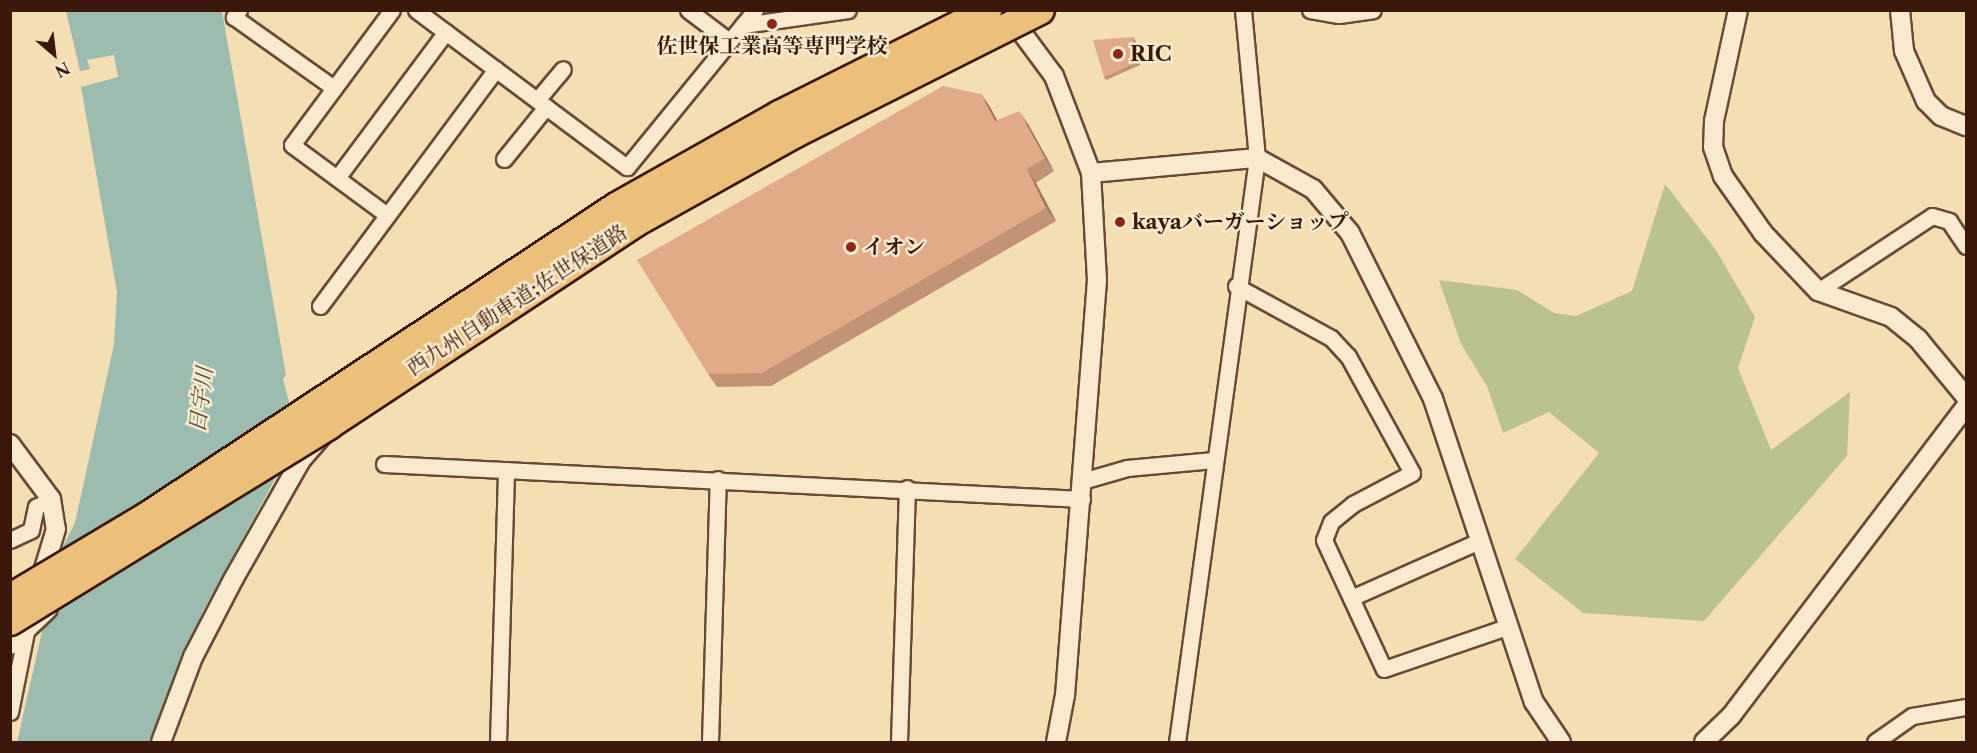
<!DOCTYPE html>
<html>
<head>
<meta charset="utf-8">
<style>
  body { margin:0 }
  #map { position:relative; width:1977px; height:753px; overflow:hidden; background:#f4dfb3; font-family:"Libre Caslon Text","Noto Serif JP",serif }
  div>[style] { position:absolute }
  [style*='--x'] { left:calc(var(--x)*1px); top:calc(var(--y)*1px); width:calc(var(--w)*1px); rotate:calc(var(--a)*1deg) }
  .green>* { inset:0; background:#bac28d }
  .water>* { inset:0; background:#9cbcaf }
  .roads { filter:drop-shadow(2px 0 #694a35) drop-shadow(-2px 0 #694a35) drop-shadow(0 2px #694a35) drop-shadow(0 -2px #694a35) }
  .minor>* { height:15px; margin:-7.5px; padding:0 7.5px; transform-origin:7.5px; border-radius:7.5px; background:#f8eace }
  .tertiary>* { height:18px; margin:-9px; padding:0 9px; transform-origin:9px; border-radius:9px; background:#f8eace }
  .bridges { filter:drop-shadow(2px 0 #3b180b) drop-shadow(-2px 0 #3b180b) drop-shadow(0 2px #3b180b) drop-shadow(0 -2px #3b180b) }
  .motorway-bridge>* { height:27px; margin:-13.5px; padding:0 13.5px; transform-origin:13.5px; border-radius:13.5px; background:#eac07a }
  .wall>* { inset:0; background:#c29374 }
  .shaded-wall>* { inset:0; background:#9e785e }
  .building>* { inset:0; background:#e2ab87 }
  .dots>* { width:16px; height:16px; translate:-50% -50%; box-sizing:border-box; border:3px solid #f8eace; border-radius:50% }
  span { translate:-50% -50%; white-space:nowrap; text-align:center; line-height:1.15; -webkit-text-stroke:5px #f8eace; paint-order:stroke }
  .poi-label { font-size:21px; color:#3b180b; font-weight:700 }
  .left { translate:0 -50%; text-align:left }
  .street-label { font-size:21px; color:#3b180b }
  .water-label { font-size:22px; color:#58493c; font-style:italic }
  .frame { position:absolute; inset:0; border:12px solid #3b180b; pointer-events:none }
  .north { position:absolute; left:24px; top:24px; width:60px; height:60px; -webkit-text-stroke:4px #f8eace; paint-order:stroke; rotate:152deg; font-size:16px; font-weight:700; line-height:24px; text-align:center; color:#3b180b }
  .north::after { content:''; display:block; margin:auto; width:21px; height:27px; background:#3b180b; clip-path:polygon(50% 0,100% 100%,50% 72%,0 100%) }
</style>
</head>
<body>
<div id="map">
  <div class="green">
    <i style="clip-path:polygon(1665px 184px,1716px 250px,1755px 317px,1738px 368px,1771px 450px,1850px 392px,1847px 456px,1704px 621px,1583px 613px,1515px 559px,1599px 453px,1549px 412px,1503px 433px,1487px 386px,1461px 344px,1439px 280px,1517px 290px,1554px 313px,1576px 316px,1632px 291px)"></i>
  </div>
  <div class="water">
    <i style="clip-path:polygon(66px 11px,222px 11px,286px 375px,283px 379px,298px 437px,203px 611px,151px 742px,17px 742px,60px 552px,75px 523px,114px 344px,117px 292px,81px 87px,118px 77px,114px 55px,87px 60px,90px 69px,80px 71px)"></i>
  </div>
  <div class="roads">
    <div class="minor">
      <i style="--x:239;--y:10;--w:9;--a:126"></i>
      <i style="--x:234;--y:17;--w:123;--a:35.4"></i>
      <i style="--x:416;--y:10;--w:263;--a:36.7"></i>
      <i style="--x:627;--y:167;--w:203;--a:-50.8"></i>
      <i style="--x:688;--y:10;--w:51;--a:37.1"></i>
      <i style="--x:1310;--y:10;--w:29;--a:10"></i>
      <i style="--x:1339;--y:15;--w:34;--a:-8"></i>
      <i style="--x:743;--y:25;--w:106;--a:-8.1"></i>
      <i style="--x:537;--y:100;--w:40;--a:-50"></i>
      <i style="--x:504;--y:159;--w:67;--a:-51.1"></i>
      <i style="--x:337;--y:178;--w:182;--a:-53.3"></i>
      <i style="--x:387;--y:215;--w:118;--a:-143.6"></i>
      <i style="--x:292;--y:145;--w:168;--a:-53.5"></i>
      <i style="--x:1236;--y:286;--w:108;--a:28.7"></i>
      <i style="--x:1331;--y:338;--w:25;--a:47"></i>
      <i style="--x:1348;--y:356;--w:133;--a:61.3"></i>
      <i style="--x:1412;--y:473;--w:67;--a:152.3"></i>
      <i style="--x:1353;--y:504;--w:28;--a:141"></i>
      <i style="--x:1331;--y:522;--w:19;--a:111"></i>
      <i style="--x:1324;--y:540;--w:142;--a:65.1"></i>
      <i style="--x:1384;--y:669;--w:130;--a:-18.9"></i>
      <i style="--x:1818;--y:291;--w:136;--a:-33.3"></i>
      <i style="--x:1932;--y:216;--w:18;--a:16"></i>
      <i style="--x:1949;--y:221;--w:30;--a:56"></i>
      <i style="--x:320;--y:306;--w:295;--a:-53.4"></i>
      <i style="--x:384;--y:464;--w:699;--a:2.87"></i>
      <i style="--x:1082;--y:481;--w:47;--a:-16.1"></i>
      <i style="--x:1127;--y:468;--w:87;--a:-5.3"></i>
      <i style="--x:10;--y:540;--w:23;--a:-25"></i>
      <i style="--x:31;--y:530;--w:24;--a:-78"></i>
      <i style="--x:36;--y:507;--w:17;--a:-28"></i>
      <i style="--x:1351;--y:598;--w:140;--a:-24"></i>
      <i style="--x:10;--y:712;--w:87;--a:-78.7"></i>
      <i style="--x:498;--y:742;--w:272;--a:-88.3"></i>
      <i style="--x:710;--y:742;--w:263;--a:-88.3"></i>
      <i style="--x:899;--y:742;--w:254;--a:-88.2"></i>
      <i style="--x:1177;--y:742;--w:589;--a:-82.2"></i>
      <i style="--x:1257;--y:158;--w:149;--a:-95.4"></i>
      <i style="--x:1875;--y:742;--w:45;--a:-35.1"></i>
      <i style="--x:1912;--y:716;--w:55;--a:-9.5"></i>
    </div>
    <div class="tertiary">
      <i style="--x:1005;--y:10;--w:82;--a:53.4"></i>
      <i style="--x:1054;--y:76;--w:104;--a:69.1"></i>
      <i style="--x:1091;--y:173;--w:107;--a:86.8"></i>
      <i style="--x:1097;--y:280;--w:416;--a:94.4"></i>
      <i style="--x:1065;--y:695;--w:48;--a:100.8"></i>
      <i style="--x:1738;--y:10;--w:114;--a:102.2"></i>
      <i style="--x:1714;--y:121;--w:26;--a:92"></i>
      <i style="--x:1713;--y:147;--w:31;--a:71"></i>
      <i style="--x:1723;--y:176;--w:70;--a:54.9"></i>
      <i style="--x:1763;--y:233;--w:80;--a:46.5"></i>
      <i style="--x:1818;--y:291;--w:77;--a:19.6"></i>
      <i style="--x:1891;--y:317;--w:35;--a:39"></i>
      <i style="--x:1918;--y:339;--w:75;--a:50.4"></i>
      <i style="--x:1900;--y:10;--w:41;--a:84.4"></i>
      <i style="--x:1904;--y:51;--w:55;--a:66.3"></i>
      <i style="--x:1926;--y:101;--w:21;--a:45"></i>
      <i style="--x:1941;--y:116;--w:27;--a:22"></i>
      <i style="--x:1091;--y:173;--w:167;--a:-5.2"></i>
      <i style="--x:1257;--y:158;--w:64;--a:29"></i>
      <i style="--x:1313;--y:189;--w:57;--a:49.9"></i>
      <i style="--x:1350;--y:233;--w:186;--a:63.4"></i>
      <i style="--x:1433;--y:399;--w:319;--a:71.6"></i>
      <i style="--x:1534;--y:702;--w:48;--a:56"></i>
      <i style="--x:10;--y:444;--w:69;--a:53.3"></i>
      <i style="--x:51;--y:499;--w:30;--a:81"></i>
      <i style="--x:56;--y:529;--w:55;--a:106.8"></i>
      <i style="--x:10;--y:645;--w:52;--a:-43.5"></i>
      <i style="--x:161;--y:742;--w:91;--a:-69.4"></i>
      <i style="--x:193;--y:657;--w:89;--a:-62.6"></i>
      <i style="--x:234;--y:578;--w:136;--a:-60.4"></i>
      <i style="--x:301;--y:460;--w:32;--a:-49"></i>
      <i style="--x:1704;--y:742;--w:37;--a:-44"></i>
      <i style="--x:1731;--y:716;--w:389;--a:-52.8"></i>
    </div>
  </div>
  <div class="bridges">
    <div class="motorway-bridge">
      <i style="--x:10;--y:597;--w:162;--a:-30.8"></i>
      <i style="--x:149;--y:514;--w:559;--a:-33.41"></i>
      <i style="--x:616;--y:206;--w:187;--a:-29.4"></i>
      <i style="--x:779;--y:114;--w:233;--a:-26.6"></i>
      <i style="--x:10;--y:621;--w:374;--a:-31.6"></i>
      <i style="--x:328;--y:425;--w:367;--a:-33.4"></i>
      <i style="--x:634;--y:223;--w:184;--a:-29.2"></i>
      <i style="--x:795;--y:133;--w:274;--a:-26.7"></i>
    </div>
  </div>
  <div class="wall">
    <i style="clip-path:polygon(1135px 40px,1140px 65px,1106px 80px,1104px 77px)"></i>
    <i style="clip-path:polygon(981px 94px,990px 107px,997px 120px,1028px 124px,1054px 171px,1036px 183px,1056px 221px,771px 386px,717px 387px,708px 374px)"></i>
  </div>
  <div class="shaded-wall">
    <i style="clip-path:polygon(1133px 37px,1135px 40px,1140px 65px,1138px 62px)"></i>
    <i style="clip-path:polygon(981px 94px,990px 107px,1004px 134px,995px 121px)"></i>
    <i style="clip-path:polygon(1019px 111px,1028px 124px,1054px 171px,1045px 158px)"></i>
    <i style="clip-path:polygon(1027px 169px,1036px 183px,1056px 221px,1046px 208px)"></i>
  </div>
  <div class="building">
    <i style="clip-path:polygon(1133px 37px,1138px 62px,1104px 77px,1093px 40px)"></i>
    <i style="clip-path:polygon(943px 86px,981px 94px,995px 121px,1019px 111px,1045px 158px,1027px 169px,1046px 208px,762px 373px,708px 374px,637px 260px)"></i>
  </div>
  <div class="dots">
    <i style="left:772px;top:24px;background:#8f2418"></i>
    <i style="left:1118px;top:54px;background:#8f2418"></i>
    <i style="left:1120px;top:222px;background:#8f2418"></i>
    <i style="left:851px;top:247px;background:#8f2418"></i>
  </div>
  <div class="poi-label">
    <span style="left:772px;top:46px">佐世保工業高等専門学校</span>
    <span class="left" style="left:1130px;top:54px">RIC</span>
    <span class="left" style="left:1132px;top:222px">kayaバーガーショップ</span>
    <span class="left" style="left:863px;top:247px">イオン</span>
  </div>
  <div class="street-label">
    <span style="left:517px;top:300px;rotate:-33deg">西九州自動車道;佐世保道路</span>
  </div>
  <div class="water-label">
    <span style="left:201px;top:400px;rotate:-83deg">日宇川</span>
  </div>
  <div class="frame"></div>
  <div class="north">N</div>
</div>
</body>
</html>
